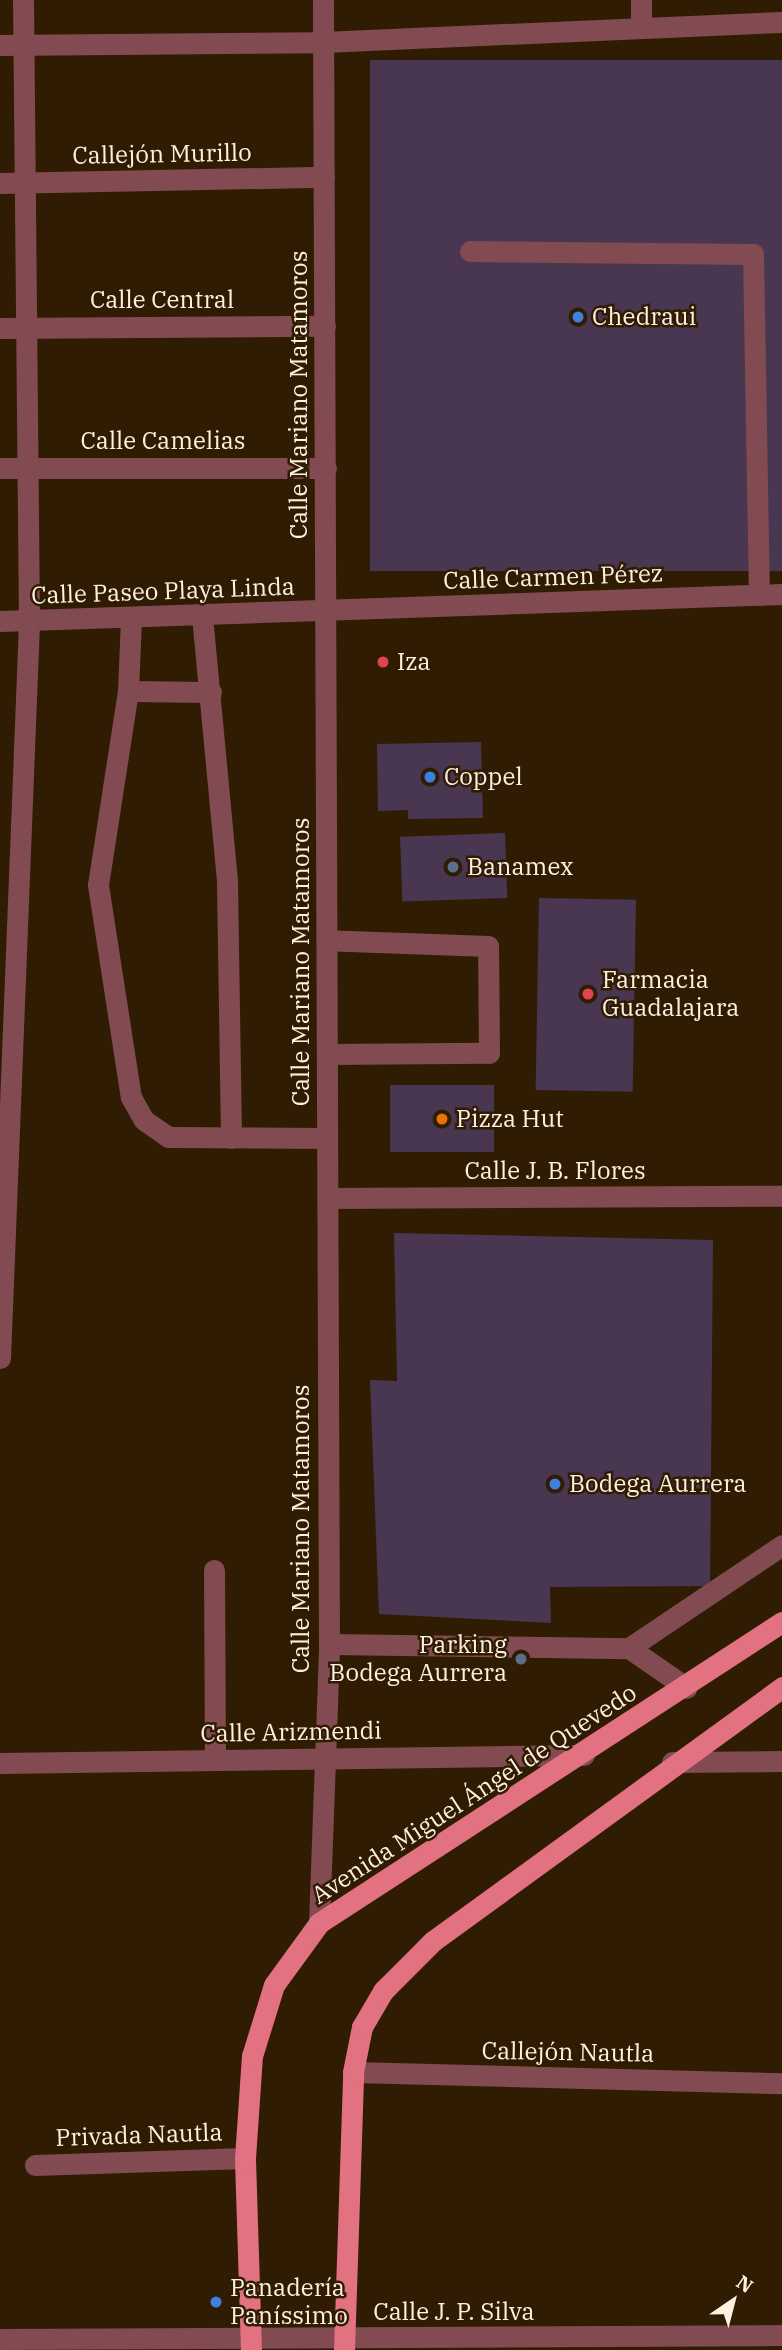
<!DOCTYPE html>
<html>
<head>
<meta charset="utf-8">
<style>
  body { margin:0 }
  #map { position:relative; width:782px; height:2350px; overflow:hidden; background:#301c03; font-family:"IBM Plex Serif",serif }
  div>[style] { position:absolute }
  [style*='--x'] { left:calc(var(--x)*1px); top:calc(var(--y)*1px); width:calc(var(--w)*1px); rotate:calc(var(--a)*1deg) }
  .building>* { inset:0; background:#493650; transform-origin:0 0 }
  .minor>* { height:21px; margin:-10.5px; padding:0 10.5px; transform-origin:10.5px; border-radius:10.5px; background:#814b51 }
  .major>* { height:21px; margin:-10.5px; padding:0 10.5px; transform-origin:10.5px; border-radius:10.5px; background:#e27281 }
  .dots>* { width:19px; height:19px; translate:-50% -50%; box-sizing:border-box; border:4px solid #301c03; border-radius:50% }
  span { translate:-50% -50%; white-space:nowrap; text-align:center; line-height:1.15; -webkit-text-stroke:5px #301c03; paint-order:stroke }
  .street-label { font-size:24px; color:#fff1e2 }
  .poi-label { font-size:24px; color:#fff1e2 }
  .left { translate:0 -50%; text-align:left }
  .right { translate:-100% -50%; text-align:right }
  .north { position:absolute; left:698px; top:2266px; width:70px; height:70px; -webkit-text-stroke:5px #301c03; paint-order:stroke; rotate:35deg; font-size:19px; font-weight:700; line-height:28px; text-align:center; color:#fff1e2 }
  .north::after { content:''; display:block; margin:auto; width:24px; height:32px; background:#fff1e2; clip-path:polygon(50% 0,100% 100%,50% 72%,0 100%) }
</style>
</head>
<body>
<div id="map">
  <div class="building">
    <i style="left:782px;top:60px;width:511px;height:412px;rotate:90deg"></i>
    <i style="clip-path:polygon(481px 742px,483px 818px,408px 819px,408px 810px,378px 811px,377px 744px)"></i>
    <i style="left:505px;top:833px;width:65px;height:105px;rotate:88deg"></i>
    <i style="left:539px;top:898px;width:97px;height:192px;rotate:1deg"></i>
    <i style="left:390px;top:1085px;width:104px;height:67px"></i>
    <i style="clip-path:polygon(394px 1233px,713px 1240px,710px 1586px,550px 1587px,551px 1623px,379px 1614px,370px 1380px,397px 1381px)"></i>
  </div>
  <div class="minor">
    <i style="--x:641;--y:0;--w:28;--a:90"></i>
    <i style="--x:0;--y:45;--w:323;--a:-0.5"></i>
    <i style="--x:323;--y:42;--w:459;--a:-2.5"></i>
    <i style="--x:0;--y:183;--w:324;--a:-1.1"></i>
    <i style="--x:470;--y:251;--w:283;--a:0.6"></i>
    <i style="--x:753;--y:254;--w:341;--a:89"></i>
    <i style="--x:0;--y:328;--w:325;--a:-0.4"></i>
    <i style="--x:0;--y:468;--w:326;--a:0"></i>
    <i style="--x:202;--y:616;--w:267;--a:84.6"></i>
    <i style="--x:227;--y:882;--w:256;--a:89.1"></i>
    <i style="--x:131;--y:619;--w:72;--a:92.4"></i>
    <i style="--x:128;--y:691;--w:196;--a:98.8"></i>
    <i style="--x:98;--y:885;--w:215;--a:81.2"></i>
    <i style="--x:131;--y:1097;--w:26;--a:61"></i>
    <i style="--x:144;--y:1120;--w:29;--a:35"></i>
    <i style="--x:168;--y:1137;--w:159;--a:0.4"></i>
    <i style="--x:0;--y:621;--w:782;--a:-1.98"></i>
    <i style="--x:128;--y:691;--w:83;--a:0.7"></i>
    <i style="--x:327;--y:1054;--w:162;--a:-0.4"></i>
    <i style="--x:489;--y:1053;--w:107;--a:-90.5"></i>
    <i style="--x:488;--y:946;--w:160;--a:-177.9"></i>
    <i style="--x:328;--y:1198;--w:454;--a:-0.3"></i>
    <i style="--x:0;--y:1358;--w:737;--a:-87.74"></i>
    <i style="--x:29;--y:622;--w:622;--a:-90.55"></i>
    <i style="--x:214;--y:1570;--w:189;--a:89.7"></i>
    <i style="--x:329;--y:1644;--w:300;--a:0.8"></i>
    <i style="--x:629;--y:1648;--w:70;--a:34.6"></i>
    <i style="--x:629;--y:1648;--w:184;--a:-33.9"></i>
    <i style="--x:672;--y:1762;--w:110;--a:-0.5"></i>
    <i style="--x:0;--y:1763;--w:584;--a:-0.78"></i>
    <i style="--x:319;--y:1923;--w:279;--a:-87.9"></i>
    <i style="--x:329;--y:1644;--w:1644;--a:-90.21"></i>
    <i style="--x:353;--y:2072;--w:429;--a:1.5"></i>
    <i style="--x:35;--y:2165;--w:210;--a:-1.9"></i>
    <i style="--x:0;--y:2339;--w:782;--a:-0.29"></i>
  </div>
  <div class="major">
    <i style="--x:251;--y:2350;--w:192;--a:-91.8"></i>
    <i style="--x:245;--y:2158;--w:102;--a:-86.1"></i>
    <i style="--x:252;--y:2056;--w:74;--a:-72.8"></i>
    <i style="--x:274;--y:1985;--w:77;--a:-54"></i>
    <i style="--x:319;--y:1923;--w:552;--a:-33.03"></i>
    <i style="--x:344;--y:2350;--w:278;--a:-88.1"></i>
    <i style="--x:353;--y:2072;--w:46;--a:-78.7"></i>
    <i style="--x:362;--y:2027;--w:42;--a:-59.7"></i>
    <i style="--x:383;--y:1991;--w:71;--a:-45"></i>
    <i style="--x:433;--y:1941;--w:432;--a:-36"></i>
  </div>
  <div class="dots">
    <i style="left:578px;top:317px;background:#3f7fe0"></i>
    <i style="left:383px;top:662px;background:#e0444e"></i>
    <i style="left:430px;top:777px;background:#3f7fe0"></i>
    <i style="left:453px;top:867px;background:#5c6f8a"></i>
    <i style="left:588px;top:994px;background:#e0444e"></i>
    <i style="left:442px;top:1119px;background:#e8710a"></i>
    <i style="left:555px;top:1484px;background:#3f7fe0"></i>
    <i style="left:521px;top:1659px;background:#5c6f8a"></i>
    <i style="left:216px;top:2302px;background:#3f7fe0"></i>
  </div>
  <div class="street-label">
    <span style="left:162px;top:154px;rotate:-1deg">Callejón Murillo</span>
    <span style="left:162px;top:300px">Calle Central</span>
    <span style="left:299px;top:395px;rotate:-90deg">Calle Mariano Matamoros</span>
    <span style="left:163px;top:441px">Calle Camelias</span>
    <span style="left:553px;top:577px;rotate:-2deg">Calle Carmen Pérez</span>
    <span style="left:163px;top:591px;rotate:-2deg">Calle Paseo Playa Linda</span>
    <span style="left:301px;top:962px;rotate:-90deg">Calle Mariano Matamoros</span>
    <span style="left:555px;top:1171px">Calle J. B. Flores</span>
    <span style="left:301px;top:1529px;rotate:-90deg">Calle Mariano Matamoros</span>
    <span style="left:291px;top:1732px;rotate:-1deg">Calle Arizmendi</span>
    <span style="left:474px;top:1794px;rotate:-33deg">Avenida Miguel Ángel de Quevedo</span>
    <span style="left:568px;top:2052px;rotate:1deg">Callejón Nautla</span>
    <span style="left:139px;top:2135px;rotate:-2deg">Privada Nautla</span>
    <span style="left:454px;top:2312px">Calle J. P. Silva</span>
  </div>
  <div class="poi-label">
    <span class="left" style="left:592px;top:317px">Chedraui</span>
    <span class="left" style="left:397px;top:662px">Iza</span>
    <span class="left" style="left:444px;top:777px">Coppel</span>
    <span class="left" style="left:467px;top:867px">Banamex</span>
    <span class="left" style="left:602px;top:994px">Farmacia<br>Guadalajara</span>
    <span class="left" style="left:456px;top:1119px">Pizza Hut</span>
    <span class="left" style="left:569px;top:1484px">Bodega Aurrera</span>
    <span class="right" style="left:507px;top:1659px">Parking<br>Bodega Aurrera</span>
    <span class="left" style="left:230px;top:2302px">Panadería<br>Paníssimo</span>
  </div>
  <div class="north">N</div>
</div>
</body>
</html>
